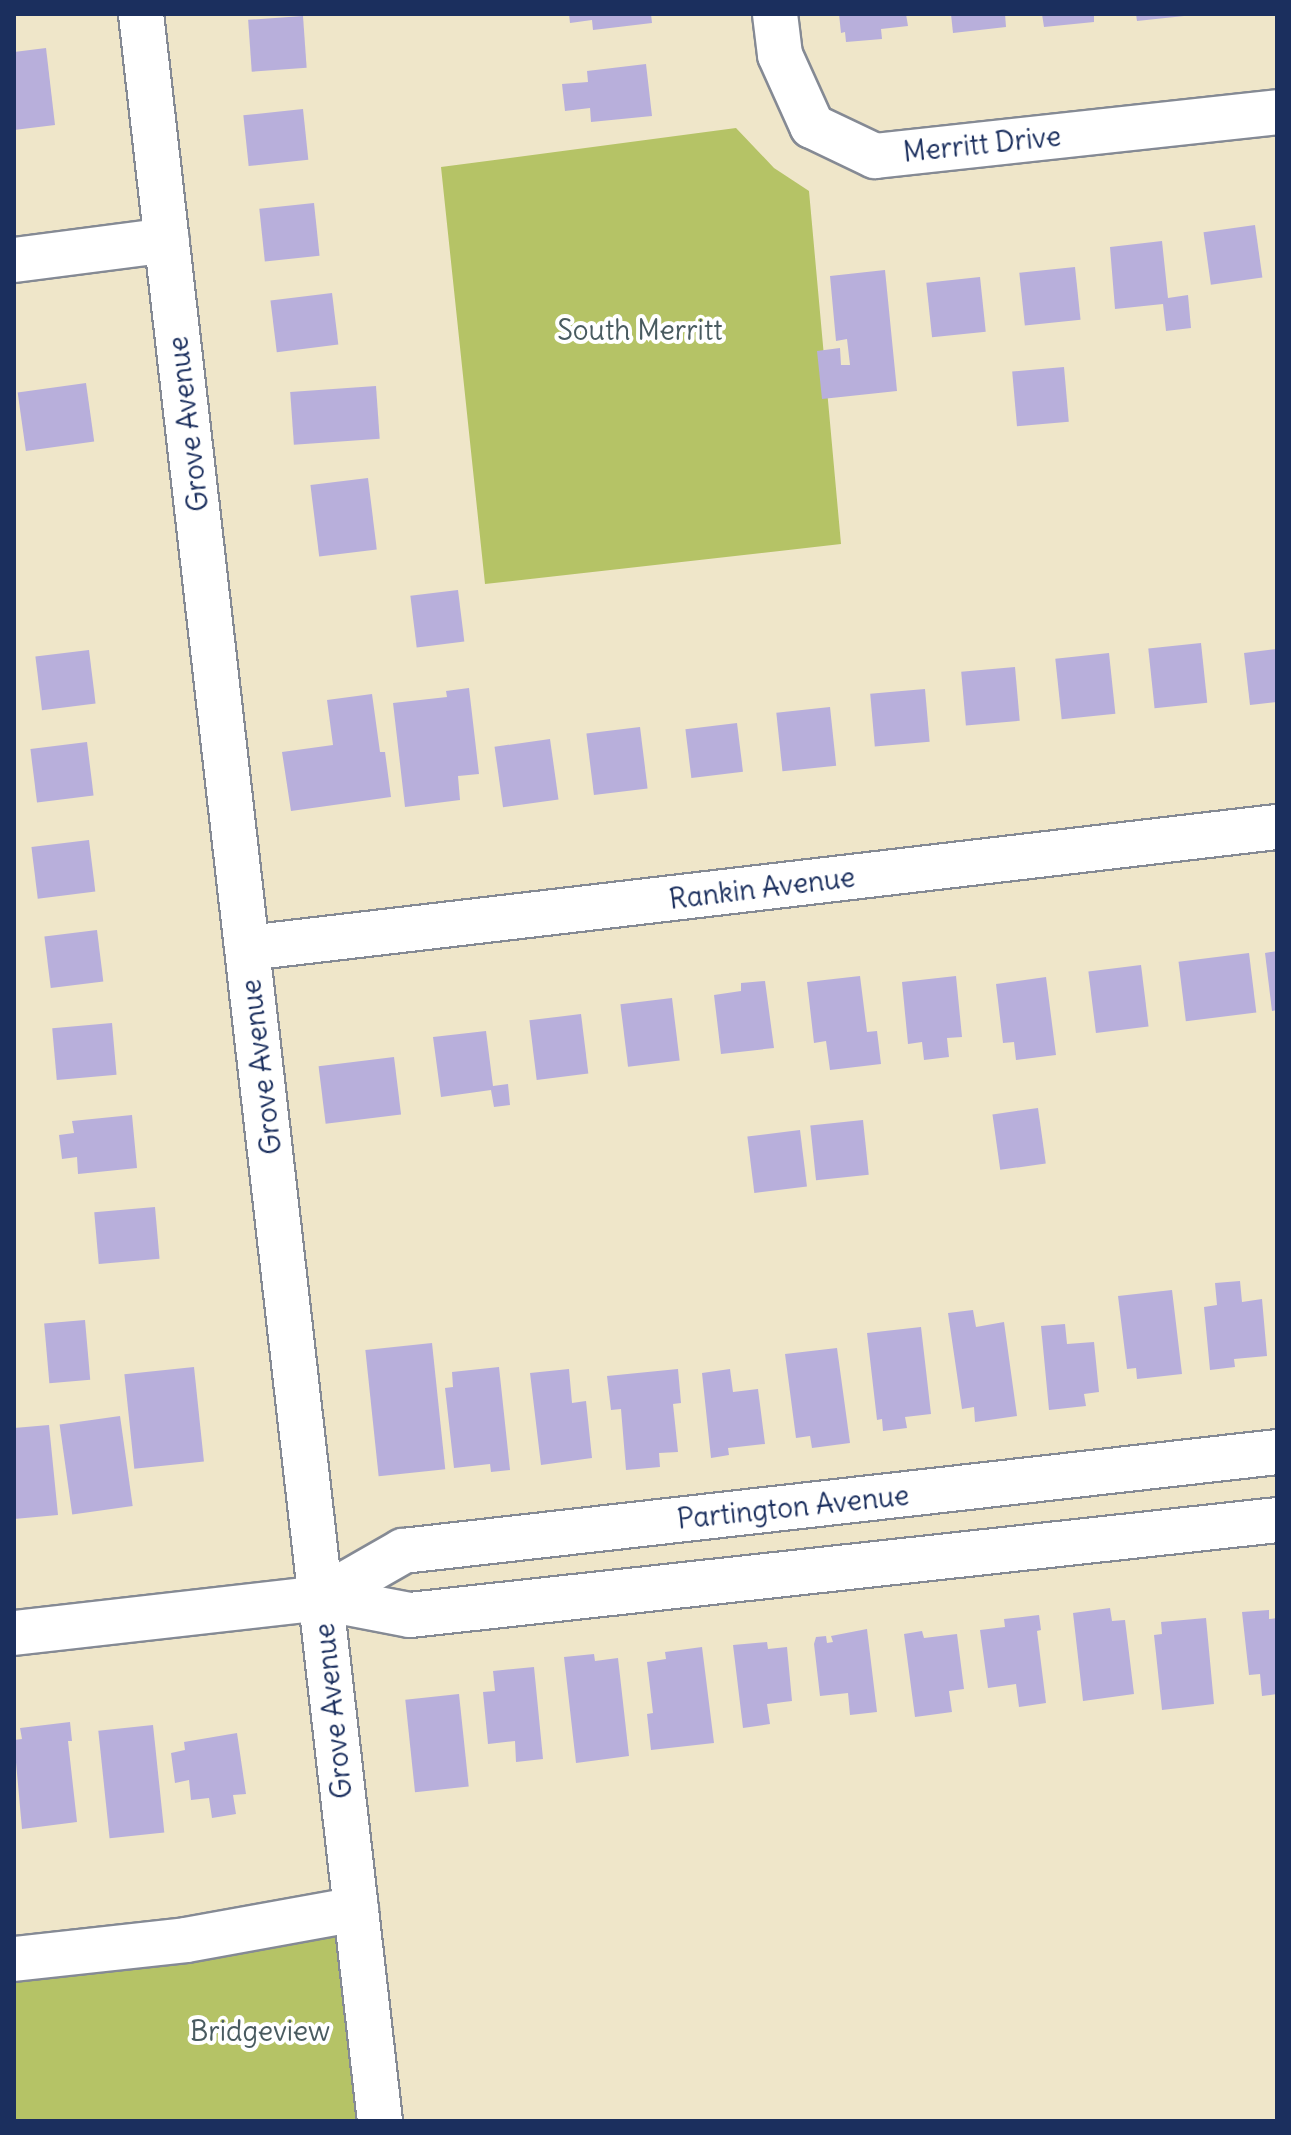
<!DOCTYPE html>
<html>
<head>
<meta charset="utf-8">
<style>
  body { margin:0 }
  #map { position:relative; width:1291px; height:2135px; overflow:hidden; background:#efe6c9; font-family:Delius,sans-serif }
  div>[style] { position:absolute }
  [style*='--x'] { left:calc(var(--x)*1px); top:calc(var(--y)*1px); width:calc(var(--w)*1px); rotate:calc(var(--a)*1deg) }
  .green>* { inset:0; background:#b5c366 }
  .building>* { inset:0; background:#b8afdb; transform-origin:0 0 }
  .roads { filter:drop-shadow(2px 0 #858a94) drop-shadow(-2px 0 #858a94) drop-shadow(0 2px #858a94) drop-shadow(0 -2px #858a94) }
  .minor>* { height:44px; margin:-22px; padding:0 22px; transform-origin:22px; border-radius:22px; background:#fff }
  span { translate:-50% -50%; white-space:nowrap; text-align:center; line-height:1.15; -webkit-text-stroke:8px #fff; paint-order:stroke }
  .street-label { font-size:28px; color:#1b2f5e }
  .park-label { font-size:28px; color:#495b60 }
  .frame { position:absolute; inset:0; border:16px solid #1b2f5e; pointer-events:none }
</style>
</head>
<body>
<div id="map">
  <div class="green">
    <i style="clip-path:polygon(736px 128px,774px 168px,809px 191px,841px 544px,485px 584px,441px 167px)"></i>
    <i style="clip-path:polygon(345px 1929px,364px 2121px,14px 2121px,14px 1967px)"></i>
  </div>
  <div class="building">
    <i style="clip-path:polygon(569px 14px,651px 14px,652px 23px,593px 30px,592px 20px,570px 23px)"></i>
    <i style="clip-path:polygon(839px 14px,906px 14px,908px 26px,881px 29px,882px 39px,846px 42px,845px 32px,841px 33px)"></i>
    <i style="clip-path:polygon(951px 14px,1005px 14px,1006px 27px,953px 33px)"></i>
    <i style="clip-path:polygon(1042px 14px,1094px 14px,1094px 22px,1044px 27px)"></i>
    <i style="clip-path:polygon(1136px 14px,1184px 14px,1184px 16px,1137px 21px)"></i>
    <i style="left:303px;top:16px;width:52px;height:55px;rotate:86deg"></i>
    <i style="clip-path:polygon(46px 48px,55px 125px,14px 130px,14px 52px)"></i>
    <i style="clip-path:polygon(646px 64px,652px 116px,591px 122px,590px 108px,565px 111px,562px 84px,588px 82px,587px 71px)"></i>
    <i style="left:303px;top:109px;width:51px;height:60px;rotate:84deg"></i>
    <i style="left:314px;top:203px;width:53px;height:55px;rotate:84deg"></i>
    <i style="left:1255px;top:225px;width:53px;height:52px;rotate:82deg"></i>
    <i style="clip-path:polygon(1162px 241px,1168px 298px,1188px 295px,1191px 328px,1166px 331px,1163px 304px,1115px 309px,1110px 247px)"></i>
    <i style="left:1075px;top:267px;width:53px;height:56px;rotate:84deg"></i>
    <i style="clip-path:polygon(885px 270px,897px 391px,822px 399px,817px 351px,840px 348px,841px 365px,850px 365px,847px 339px,836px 341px,830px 276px)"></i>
    <i style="left:980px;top:277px;width:55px;height:54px;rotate:84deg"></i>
    <i style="left:332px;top:293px;width:52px;height:62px;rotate:83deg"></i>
    <i style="left:1064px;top:367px;width:55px;height:52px;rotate:85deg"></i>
    <i style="left:86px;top:383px;width:59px;height:69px;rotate:82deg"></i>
    <i style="left:376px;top:386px;width:53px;height:86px;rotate:86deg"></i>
    <i style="left:368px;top:478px;width:72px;height:58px;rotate:83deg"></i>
    <i style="left:458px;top:590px;width:52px;height:48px;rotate:83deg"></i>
    <i style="left:1201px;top:643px;width:60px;height:53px;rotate:84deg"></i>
    <i style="clip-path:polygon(1277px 649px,1277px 702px,1250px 705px,1244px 653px)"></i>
    <i style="left:89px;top:650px;width:54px;height:54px;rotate:83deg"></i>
    <i style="left:1109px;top:653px;width:61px;height:54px;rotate:84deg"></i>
    <i style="left:1015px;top:667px;width:54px;height:54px;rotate:85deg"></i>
    <i style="clip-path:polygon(469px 688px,479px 774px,458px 776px,460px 800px,405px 807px,393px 703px,447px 697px,446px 691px)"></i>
    <i style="left:925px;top:689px;width:53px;height:55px;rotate:85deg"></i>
    <i style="clip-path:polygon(372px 694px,380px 752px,385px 752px,391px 797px,291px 811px,282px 752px,333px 745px,327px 700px)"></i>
    <i style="left:830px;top:707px;width:59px;height:54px;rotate:84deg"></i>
    <i style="left:737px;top:723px;width:49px;height:52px;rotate:83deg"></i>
    <i style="left:640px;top:727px;width:62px;height:54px;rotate:83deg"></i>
    <i style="left:550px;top:739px;width:61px;height:56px;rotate:82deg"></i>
    <i style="left:87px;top:742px;width:54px;height:57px;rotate:83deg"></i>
    <i style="left:89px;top:840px;width:52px;height:58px;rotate:83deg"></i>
    <i style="left:97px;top:930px;width:52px;height:53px;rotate:83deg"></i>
    <i style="clip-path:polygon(1277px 951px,1277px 1010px,1272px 1011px,1265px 953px)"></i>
    <i style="left:1249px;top:953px;width:60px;height:71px;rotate:83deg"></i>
    <i style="left:1141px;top:965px;width:62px;height:53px;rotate:83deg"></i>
    <i style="clip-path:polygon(860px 976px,867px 1032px,877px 1031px,881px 1064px,830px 1070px,826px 1041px,814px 1043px,807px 982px)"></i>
    <i style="clip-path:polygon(956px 976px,962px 1037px,947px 1038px,949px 1057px,924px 1060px,922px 1042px,908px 1044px,902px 982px)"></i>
    <i style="clip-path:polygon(1046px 977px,1056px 1055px,1016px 1060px,1014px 1042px,1003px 1043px,996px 984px)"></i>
    <i style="clip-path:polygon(765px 981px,774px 1048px,721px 1054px,714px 995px,741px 991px,741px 983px)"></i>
    <i style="left:672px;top:998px;width:63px;height:52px;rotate:83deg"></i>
    <i style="left:581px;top:1014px;width:60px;height:52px;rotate:83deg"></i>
    <i style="left:112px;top:1023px;width:52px;height:60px;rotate:85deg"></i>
    <i style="clip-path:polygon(486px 1031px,493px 1086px,508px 1084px,510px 1105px,494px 1107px,491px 1090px,441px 1097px,433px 1037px)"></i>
    <i style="left:394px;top:1057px;width:58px;height:76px;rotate:83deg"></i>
    <i style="left:1038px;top:1108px;width:56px;height:46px;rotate:82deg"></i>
    <i style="clip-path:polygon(132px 1115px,137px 1168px,78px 1174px,77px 1157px,62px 1159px,59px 1135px,74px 1133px,72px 1121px)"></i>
    <i style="left:863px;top:1120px;width:55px;height:53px;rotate:84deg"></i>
    <i style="left:800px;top:1130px;width:57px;height:53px;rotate:83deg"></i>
    <i style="left:155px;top:1207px;width:52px;height:61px;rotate:85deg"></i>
    <i style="clip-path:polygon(1240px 1281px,1242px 1302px,1262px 1299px,1267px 1356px,1234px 1359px,1235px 1367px,1210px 1370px,1204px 1307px,1217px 1305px,1215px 1283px)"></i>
    <i style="clip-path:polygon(1172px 1290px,1182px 1374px,1137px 1379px,1136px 1368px,1127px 1369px,1118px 1296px)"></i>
    <i style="clip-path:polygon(973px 1310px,976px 1327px,1004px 1322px,1017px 1416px,975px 1422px,974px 1407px,962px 1409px,948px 1313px)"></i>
    <i style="left:85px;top:1320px;width:60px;height:41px;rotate:85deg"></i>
    <i style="clip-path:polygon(1065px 1324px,1067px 1344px,1094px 1342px,1099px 1392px,1084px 1394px,1086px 1406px,1049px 1410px,1041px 1326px)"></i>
    <i style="clip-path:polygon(921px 1327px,931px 1414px,905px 1417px,907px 1428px,883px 1431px,882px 1419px,877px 1420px,867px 1333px)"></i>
    <i style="left:432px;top:1343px;width:127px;height:67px;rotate:84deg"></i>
    <i style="clip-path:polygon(837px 1348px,850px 1443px,812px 1448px,810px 1436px,796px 1438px,785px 1354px)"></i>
    <i style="left:194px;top:1367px;width:95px;height:70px;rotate:84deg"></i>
    <i style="clip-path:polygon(499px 1367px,510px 1470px,491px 1472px,490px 1464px,454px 1468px,445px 1388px,453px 1387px,452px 1372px)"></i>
    <i style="clip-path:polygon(569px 1369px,572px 1403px,586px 1401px,592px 1458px,541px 1465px,530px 1373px)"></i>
    <i style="clip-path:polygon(678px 1369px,681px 1403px,673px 1404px,678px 1452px,659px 1453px,660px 1467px,626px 1470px,621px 1409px,611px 1410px,607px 1376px)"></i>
    <i style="clip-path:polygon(730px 1369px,733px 1392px,758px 1389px,765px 1444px,728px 1448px,729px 1455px,711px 1458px,702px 1373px)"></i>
    <i style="left:120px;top:1416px;width:91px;height:61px;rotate:82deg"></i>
    <i style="clip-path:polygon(49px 1425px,58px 1515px,14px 1519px,14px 1428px)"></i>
    <i style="clip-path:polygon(1110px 1608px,1112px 1621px,1125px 1620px,1134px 1694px,1083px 1701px,1073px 1613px)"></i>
    <i style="clip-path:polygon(1269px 1610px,1269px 1619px,1277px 1618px,1277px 1694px,1262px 1696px,1260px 1674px,1249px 1675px,1242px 1612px)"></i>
    <i style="clip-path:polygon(1039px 1615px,1041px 1630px,1037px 1631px,1046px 1703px,1019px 1707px,1016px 1684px,988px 1688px,980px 1630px,1005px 1627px,1004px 1619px)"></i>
    <i style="clip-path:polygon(1206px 1618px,1214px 1704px,1162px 1710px,1154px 1635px,1162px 1634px,1161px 1622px)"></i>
    <i style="clip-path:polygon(867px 1629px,877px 1712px,850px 1715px,848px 1693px,820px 1696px,814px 1644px,816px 1637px,826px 1636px,827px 1643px,833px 1642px,831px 1636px)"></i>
    <i style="clip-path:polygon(922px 1631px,924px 1638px,957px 1634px,964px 1689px,949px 1691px,952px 1712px,915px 1717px,904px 1634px)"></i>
    <i style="clip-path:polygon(767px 1642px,768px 1649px,787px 1647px,792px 1701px,767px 1704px,770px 1724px,743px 1728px,733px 1645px)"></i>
    <i style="clip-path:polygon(702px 1647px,714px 1743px,651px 1750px,647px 1714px,653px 1713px,647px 1662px,666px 1659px,665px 1652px)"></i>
    <i style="clip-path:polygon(594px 1654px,595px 1661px,618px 1658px,629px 1756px,576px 1763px,564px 1657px)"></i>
    <i style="clip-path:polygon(534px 1667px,543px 1759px,516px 1762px,515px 1741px,488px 1744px,483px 1692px,495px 1691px,493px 1671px)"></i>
    <i style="left:459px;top:1694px;width:93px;height:54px;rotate:84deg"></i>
    <i style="clip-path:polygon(70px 1722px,72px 1741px,68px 1741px,77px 1822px,22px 1829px,14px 1740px,22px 1739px,20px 1728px)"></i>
    <i style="left:153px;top:1725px;width:108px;height:55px;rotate:84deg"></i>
    <i style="clip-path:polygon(237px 1733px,246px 1794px,233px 1795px,236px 1814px,212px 1818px,209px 1798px,191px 1800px,189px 1780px,175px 1783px,171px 1753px,185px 1750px,184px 1742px)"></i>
  </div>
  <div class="roads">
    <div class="minor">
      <i style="--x:141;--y:14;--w:2121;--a:83.53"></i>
      <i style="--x:775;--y:14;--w:41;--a:83"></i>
      <i style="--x:780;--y:55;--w:78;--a:65.7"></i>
      <i style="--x:812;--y:126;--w:70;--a:25.5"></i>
      <i style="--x:875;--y:156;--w:404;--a:-6.2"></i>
      <i style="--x:14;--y:260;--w:154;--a:-7.4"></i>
      <i style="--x:248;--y:948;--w:1036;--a:-6.71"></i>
      <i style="--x:321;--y:1598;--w:95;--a:-29.8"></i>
      <i style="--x:403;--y:1551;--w:880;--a:-6.46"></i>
      <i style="--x:14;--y:1633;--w:309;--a:-6.5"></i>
      <i style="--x:321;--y:1598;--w:91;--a:10.8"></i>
      <i style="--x:410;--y:1615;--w:872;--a:-6.25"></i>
      <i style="--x:14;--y:1959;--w:173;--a:-6.3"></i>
      <i style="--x:186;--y:1940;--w:173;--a:-10.3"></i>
    </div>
  </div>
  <div class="street-label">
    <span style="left:982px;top:144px;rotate:-6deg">Merritt Drive</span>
    <span style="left:188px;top:424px;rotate:-97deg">Grove Avenue</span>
    <span style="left:762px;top:888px;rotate:-7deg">Rankin Avenue</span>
    <span style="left:261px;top:1067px;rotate:-97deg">Grove Avenue</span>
    <span style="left:793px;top:1507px;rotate:-6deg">Partington Avenue</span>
    <span style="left:333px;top:1711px;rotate:-96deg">Grove Avenue</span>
  </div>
  <div class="park-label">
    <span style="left:640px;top:330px">South Merritt</span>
    <span style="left:260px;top:2031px">Bridgeview</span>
  </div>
  <div class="frame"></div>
</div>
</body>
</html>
